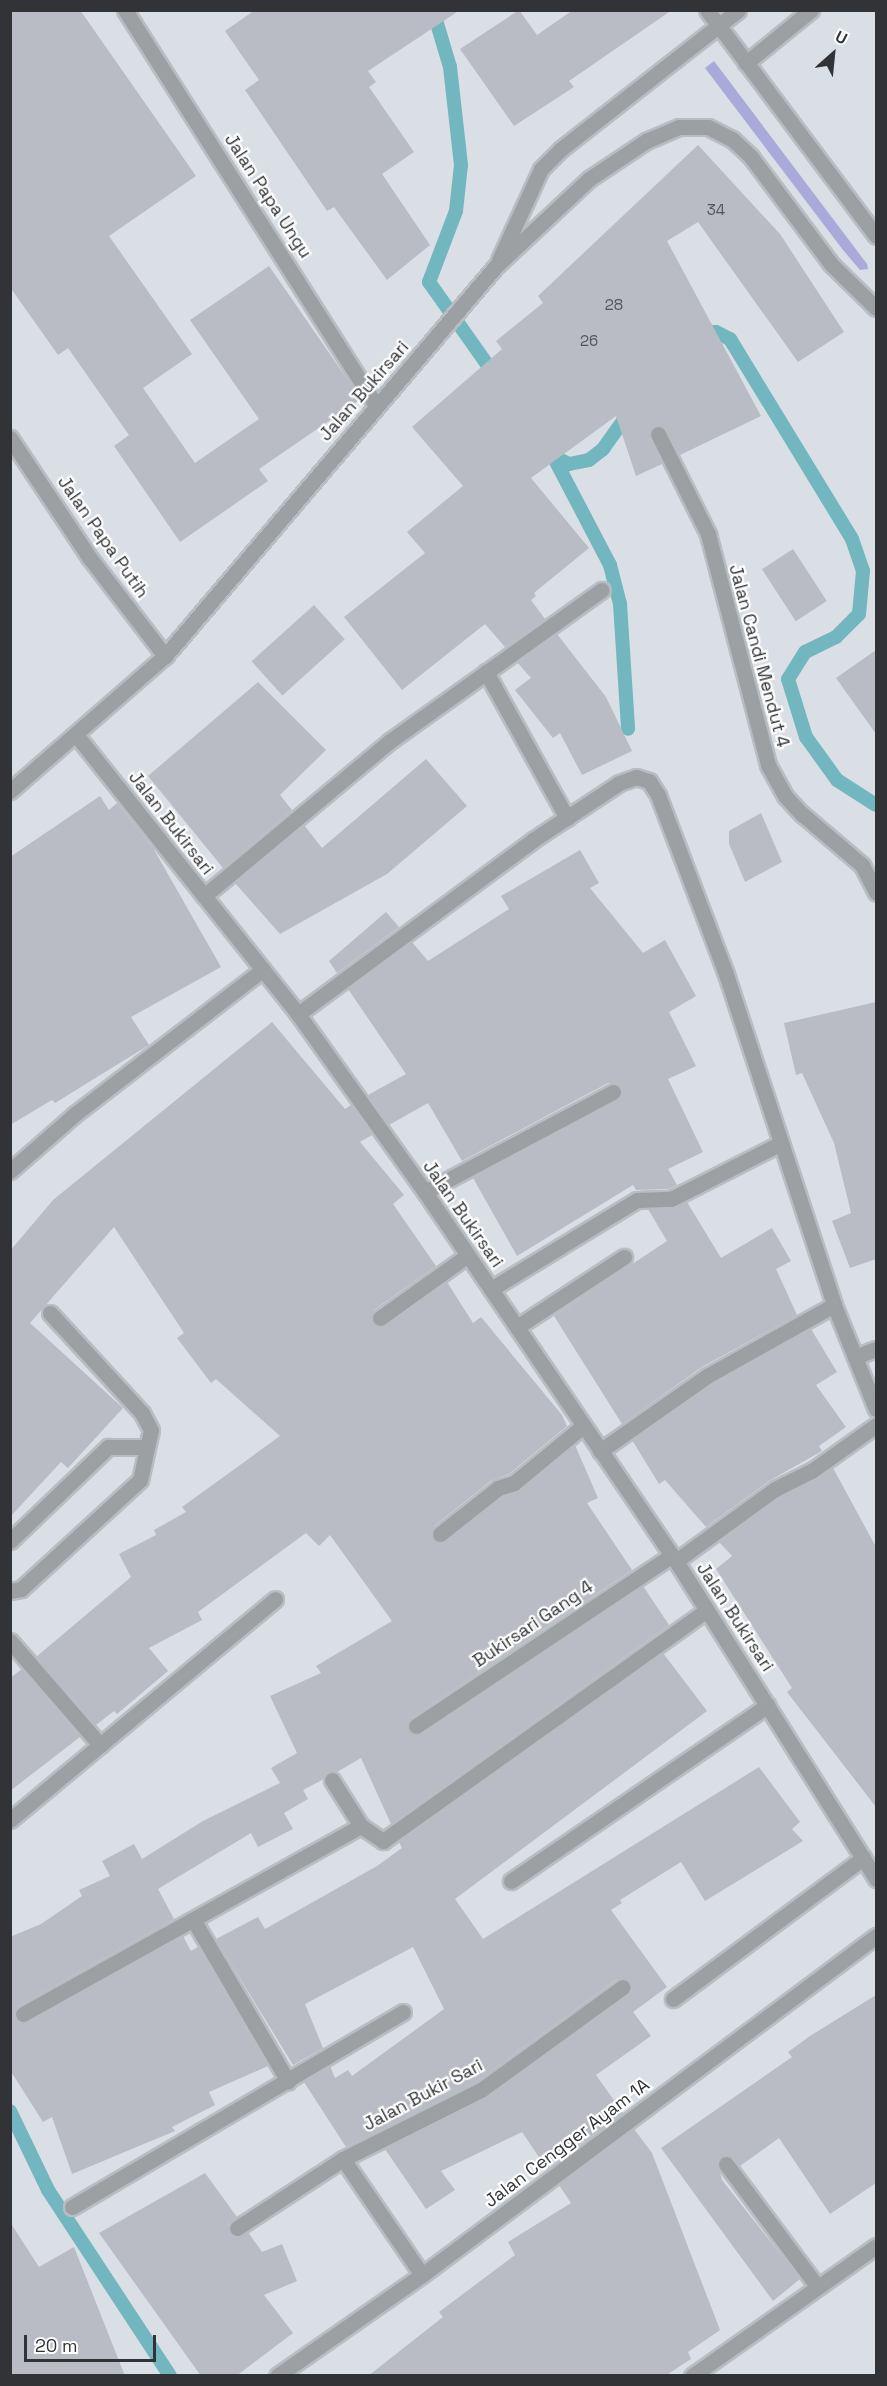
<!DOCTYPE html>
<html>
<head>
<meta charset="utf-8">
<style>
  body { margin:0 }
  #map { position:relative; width:887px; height:2386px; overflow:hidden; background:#d9dfe5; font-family:"Space Grotesk",sans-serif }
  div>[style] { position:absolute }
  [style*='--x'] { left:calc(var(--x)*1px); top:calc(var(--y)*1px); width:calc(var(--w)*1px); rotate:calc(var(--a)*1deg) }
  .green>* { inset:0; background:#aaaada }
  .stream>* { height:14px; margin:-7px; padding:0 7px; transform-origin:7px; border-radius:7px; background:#72b6c0 }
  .building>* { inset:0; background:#b9bcc4; transform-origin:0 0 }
  .roads { filter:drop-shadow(2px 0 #b7bdc2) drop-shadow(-2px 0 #b7bdc2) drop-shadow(0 2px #b7bdc2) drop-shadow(0 -2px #b7bdc2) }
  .service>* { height:15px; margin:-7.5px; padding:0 7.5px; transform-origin:7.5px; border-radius:7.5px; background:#9ca0a2 }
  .minor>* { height:15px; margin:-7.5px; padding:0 7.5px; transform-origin:7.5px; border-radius:7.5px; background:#9ca0a2 }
  .tertiary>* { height:15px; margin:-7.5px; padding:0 7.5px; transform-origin:7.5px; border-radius:7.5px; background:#9ca0a2 }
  span { translate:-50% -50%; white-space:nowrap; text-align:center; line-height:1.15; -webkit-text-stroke:4.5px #fff; paint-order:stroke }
  .number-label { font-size:15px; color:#53555a }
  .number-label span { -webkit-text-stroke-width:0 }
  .street-label { font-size:18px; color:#313336 }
  .frame { position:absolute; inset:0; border:12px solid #313336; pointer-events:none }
  .north { position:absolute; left:803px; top:24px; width:60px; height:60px; -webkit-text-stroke:4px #fff; paint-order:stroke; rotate:27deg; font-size:16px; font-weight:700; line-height:24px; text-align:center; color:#313336 }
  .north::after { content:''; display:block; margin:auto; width:21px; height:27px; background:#313336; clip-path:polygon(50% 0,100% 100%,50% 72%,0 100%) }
  .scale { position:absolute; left:24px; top:2335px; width:132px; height:27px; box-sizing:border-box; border:3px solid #313336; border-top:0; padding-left:8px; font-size:18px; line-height:21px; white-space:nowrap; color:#313336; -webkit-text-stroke:4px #fff; paint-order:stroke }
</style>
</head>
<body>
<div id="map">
  <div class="green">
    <i style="clip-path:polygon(714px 61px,867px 264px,868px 269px,860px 270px,843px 250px,705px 68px)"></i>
  </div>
  <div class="stream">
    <i style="--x:433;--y:10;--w:59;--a:73.4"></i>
    <i style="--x:450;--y:67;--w:99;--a:83.6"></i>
    <i style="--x:461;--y:165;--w:46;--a:96.2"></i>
    <i style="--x:456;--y:211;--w:76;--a:110.8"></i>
    <i style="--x:429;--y:282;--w:116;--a:54.8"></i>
    <i style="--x:699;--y:333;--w:17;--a:-3"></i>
    <i style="--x:716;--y:332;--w:16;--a:27"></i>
    <i style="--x:730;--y:339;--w:234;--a:58.6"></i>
    <i style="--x:852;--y:539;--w:34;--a:71"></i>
    <i style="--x:863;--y:571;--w:43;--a:95.3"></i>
    <i style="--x:859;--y:614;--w:33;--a:135"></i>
    <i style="--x:836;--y:637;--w:34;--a:154"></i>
    <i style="--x:805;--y:652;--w:32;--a:122"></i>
    <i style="--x:788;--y:679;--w:61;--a:72.8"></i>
    <i style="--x:806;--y:737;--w:53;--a:54.2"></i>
    <i style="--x:837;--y:780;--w:46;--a:32.7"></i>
    <i style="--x:546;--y:446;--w:12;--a:55"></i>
    <i style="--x:553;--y:456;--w:18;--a:27"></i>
    <i style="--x:569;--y:464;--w:20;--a:-11"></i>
    <i style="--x:589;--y:460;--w:18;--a:-38"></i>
    <i style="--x:603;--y:449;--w:47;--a:-54.6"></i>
    <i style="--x:553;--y:456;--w:123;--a:62.4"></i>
    <i style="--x:610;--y:565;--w:40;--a:75.6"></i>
    <i style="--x:620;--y:604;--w:125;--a:86.3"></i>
    <i style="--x:10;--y:2111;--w:88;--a:64.3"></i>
    <i style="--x:48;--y:2190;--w:222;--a:56.7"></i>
  </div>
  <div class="building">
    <i style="clip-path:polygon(10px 10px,80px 10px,196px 176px,109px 236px,192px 354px,143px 388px,195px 463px,259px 419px,190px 320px,269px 266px,361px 399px,259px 469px,268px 481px,180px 542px,114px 446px,129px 435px,68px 348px,58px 355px,10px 287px)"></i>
    <i style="clip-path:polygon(255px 10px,460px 10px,368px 71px,376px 82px,369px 87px,414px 152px,382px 174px,430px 245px,387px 280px,334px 207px,327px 211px,245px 90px,259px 80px,225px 31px)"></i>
    <i style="clip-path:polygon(519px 10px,537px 35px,573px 10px,672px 10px,569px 81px,574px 87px,514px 126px,460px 49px)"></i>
    <i style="clip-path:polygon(698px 145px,780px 234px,844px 332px,798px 362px,698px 222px,667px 241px,761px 416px,680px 455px,666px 429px,654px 425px,649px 438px,662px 464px,636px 476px,616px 416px,531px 478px,589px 548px,534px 593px,536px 596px,531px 600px,545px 619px,505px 647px,485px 624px,402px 690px,344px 617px,425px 553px,407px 532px,463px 486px,412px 427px,502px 349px,496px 341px,543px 303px,538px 296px)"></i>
    <i style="left:793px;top:549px;width:62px;height:37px;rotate:57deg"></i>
    <i style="left:314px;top:605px;width:46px;height:84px;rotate:48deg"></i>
    <i style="clip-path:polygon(557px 634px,606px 697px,632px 751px,582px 775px,560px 733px,553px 738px,515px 690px,531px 678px,517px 662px)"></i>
    <i style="clip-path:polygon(876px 650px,876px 734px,836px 678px)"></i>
    <i style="clip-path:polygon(258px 682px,326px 750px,280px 795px,292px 810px,223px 868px,148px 776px)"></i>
    <i style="clip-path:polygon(426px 759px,467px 806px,387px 874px,280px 934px,235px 883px,304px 825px,322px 848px)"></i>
    <i style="clip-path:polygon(100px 796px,109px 810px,117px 803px,153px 848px,221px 967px,131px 1017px,149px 1045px,55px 1103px,52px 1100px,10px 1125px,10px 857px)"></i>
    <i style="clip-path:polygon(761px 813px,782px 862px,745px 882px,729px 844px,729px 831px)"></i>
    <i style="clip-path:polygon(580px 850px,599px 883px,590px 888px,643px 953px,665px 940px,696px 996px,669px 1012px,696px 1066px,668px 1079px,703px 1152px,668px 1169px,677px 1185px,669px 1189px,636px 1190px,633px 1185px,517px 1256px,473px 1178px,618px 1101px,621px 1087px,608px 1083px,462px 1161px,428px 1103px,389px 1125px,368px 1095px,406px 1074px,348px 989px,412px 942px,428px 961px,509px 909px,501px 896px)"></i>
    <i style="clip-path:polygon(386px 912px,399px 927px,337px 973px,329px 961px)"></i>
    <i style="clip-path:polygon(876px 1002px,876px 1259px,850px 1268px,832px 1221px,851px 1213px,834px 1143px,802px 1073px,796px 1075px,784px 1023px)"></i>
    <i style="clip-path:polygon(272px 1022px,345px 1109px,351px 1105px,372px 1135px,360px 1142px,404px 1195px,393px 1204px,436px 1266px,374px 1310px,372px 1324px,386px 1326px,447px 1282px,473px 1323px,481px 1317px,562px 1415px,567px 1426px,509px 1474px,492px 1480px,434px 1526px,432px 1540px,446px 1542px,503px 1497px,520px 1491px,575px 1445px,598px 1498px,587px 1503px,632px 1570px,411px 1718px,408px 1731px,421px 1734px,643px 1586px,669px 1625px,391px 1824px,361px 1758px,337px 1772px,327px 1772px,322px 1780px,303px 1790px,308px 1799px,284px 1813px,293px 1829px,258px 1847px,251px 1833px,158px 1889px,174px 1919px,18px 2006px,15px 2019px,28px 2023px,183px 1936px,191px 1951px,198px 1947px,268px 2066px,209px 2092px,215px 2105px,172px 2127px,175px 2131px,72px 2174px,52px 2117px,43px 2122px,10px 2070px,10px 1937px,41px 1924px,82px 1896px,79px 1890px,110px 1876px,102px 1861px,134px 1844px,142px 1859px,203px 1821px,280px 1783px,271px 1768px,297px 1753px,270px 1696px,321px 1673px,316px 1666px,392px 1621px,330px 1535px,319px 1546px,306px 1533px,198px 1612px,202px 1620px,149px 1648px,168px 1671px,117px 1714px,114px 1711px,96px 1725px,36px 1657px,131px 1577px,119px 1554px,156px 1535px,154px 1530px,186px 1512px,182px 1507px,280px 1436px,216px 1379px,211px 1383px,177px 1338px,184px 1333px,114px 1227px,30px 1323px,123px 1408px,68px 1468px,61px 1462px,10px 1517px,10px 1251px,53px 1200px)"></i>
    <i style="clip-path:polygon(687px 1202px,721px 1258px,772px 1228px,791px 1261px,776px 1269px,797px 1315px,702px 1367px,622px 1424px,554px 1316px,667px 1241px,648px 1209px,672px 1209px)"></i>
    <i style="clip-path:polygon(811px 1329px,837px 1372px,816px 1385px,846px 1427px,819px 1446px,822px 1451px,769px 1481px,706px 1527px,665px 1480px,659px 1484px,632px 1440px,712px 1384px)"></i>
    <i style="clip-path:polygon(833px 1468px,876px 1547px,876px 1807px,787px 1692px,792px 1688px,716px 1569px,732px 1556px,719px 1542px,780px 1497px)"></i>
    <i style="clip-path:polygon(663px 1653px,707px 1711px,455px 1899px,483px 1939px,759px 1767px,800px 1822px,792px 1829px,803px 1841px,705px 1901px,681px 1862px,620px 1900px,622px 1903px,611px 1910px,667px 1987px,633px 2012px,651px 2036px,596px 2075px,623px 2113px,547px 2169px,522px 2132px,441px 2171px,455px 2190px,426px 2209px,385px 2149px,487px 2098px,629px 1995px,630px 1981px,617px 1979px,476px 2082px,346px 2147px,304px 2082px,330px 2066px,335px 2078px,348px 2070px,352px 2076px,444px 2009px,413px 1947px,305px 2004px,323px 2048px,293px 2065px,216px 1939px,258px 1917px,265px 1929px,377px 1866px,402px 1848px,399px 1842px)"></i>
    <i style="clip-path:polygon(22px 1669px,80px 1737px,10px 1791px,10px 1678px)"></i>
    <i style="clip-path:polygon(876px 1995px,876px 2183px,830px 2214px,779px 2138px,740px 2166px,729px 2155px,717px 2161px,722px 2180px,800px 2279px,773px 2301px,661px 2148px,792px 2057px,788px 2052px,810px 2036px)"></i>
    <i style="clip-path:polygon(634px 2129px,652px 2153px,720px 2330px,688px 2352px,691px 2359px,665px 2376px,368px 2376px,443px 2317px,439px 2312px,515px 2255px,508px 2242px,571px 2203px,559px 2185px)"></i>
    <i style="clip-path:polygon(205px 2173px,237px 2217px,228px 2224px,229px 2234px,238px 2238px,248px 2232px,262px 2252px,282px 2244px,297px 2281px,264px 2295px,293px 2333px,236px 2376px,201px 2376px,99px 2233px)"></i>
    <i style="clip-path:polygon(10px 2222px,39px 2267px,74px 2247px,125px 2376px,10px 2376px)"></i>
  </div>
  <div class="roads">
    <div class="service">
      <i style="--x:517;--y:1327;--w:128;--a:-33.2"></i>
    </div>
    <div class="minor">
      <i style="--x:125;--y:10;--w:468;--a:57.6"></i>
      <i style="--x:746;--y:63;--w:84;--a:-39.2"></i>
      <i style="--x:499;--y:260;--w:100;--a:-65.2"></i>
      <i style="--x:541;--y:169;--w:28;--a:-45"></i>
      <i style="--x:561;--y:149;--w:225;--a:-38.1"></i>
      <i style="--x:658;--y:434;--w:112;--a:63.4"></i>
      <i style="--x:708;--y:534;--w:239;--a:75.4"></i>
      <i style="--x:768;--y:765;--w:35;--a:61"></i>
      <i style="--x:785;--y:796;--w:25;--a:47"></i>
      <i style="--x:802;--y:814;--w:79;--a:40.4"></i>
      <i style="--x:862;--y:865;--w:31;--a:63"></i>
      <i style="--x:10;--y:438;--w:143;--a:56.4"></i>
      <i style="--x:89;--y:557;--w:125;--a:52.5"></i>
      <i style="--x:486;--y:672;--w:167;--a:61"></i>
      <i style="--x:77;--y:736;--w:355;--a:51.5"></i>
      <i style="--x:298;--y:1014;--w:219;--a:54.5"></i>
      <i style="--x:425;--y:1192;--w:446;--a:55.8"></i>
      <i style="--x:676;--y:1561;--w:376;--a:57.8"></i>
      <i style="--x:10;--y:791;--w:206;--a:-41.1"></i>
      <i style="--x:165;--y:656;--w:512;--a:-49.68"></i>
      <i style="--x:496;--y:266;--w:127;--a:-43.1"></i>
      <i style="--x:589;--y:179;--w:69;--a:-33.7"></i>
      <i style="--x:646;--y:141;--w:36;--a:-23"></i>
      <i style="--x:679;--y:127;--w:29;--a:0"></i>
      <i style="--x:708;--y:127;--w:27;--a:27"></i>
      <i style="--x:732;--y:139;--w:26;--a:43"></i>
      <i style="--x:751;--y:157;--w:134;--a:53.2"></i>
      <i style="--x:831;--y:264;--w:63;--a:44.4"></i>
      <i style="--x:204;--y:896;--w:242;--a:-39.8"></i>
      <i style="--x:390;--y:741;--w:260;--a:-35.5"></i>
      <i style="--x:298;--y:1014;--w:292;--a:-36.5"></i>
      <i style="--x:533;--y:840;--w:103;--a:-33.5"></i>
      <i style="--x:619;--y:783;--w:18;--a:-19"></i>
      <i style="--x:636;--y:777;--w:14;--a:17"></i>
      <i style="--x:649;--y:781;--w:17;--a:57"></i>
      <i style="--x:658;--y:795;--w:191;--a:69.2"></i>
      <i style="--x:726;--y:974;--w:348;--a:71.9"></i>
      <i style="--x:834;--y:1305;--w:112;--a:68"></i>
      <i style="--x:10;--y:1171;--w:86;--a:-41.2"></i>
      <i style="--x:75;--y:1114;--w:237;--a:-37.6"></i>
      <i style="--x:425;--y:1192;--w:213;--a:-28"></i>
      <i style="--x:491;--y:1289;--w:171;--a:-31.4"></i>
      <i style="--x:637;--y:1200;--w:34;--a:-2"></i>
      <i style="--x:671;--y:1199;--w:121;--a:-27"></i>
      <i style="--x:380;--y:1318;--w:108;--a:-35.6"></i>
      <i style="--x:855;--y:1357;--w:22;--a:-21"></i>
      <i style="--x:600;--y:1451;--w:131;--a:-35"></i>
      <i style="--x:707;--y:1376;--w:145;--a:-29.2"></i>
      <i style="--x:440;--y:1534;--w:74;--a:-38.4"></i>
      <i style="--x:498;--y:1488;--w:17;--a:-17"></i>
      <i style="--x:514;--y:1483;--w:89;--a:-39.6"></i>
      <i style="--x:10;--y:1541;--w:136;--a:-43.8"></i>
      <i style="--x:108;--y:1447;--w:36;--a:0"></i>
      <i style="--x:676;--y:1561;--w:122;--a:-36"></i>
      <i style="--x:775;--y:1489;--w:42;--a:-26.6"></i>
      <i style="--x:813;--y:1470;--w:77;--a:-35.5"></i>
      <i style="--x:10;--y:1591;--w:11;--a:-10"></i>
      <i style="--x:21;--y:1589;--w:161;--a:-42.5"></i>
      <i style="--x:140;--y:1480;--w:51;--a:-77.6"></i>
      <i style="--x:151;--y:1430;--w:19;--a:-118"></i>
      <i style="--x:142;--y:1413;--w:136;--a:-132.6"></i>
      <i style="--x:10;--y:1641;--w:138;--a:49.1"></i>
      <i style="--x:416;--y:1726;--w:306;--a:-33.7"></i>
      <i style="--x:332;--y:1780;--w:54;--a:57.8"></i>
      <i style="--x:10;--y:1820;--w:345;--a:-39.8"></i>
      <i style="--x:511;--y:1881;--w:311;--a:-34.4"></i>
      <i style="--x:194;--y:1921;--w:186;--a:59.6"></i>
      <i style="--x:673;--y:1999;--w:237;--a:-36.6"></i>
      <i style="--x:23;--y:2014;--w:387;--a:-29.1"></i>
      <i style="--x:361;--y:1826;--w:27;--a:34"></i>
      <i style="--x:383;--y:1841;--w:397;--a:-35.5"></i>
      <i style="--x:343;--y:2159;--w:140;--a:55.7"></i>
      <i style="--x:726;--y:2164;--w:152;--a:53.3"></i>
      <i style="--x:72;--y:2207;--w:384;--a:-30.5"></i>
      <i style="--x:237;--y:2228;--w:126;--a:-33.1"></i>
      <i style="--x:343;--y:2159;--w:154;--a:-26.6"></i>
      <i style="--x:481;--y:2090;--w:175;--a:-36"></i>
      <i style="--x:277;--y:2376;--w:177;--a:-34.9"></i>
      <i style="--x:422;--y:2275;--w:567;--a:-36.75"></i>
      <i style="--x:692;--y:2376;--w:225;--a:-35.2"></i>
    </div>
    <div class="tertiary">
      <i style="--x:707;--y:10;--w:282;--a:53.2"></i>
    </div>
  </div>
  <div class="number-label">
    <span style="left:716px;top:210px">34</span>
    <span style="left:614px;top:305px">28</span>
    <span style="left:589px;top:341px">26</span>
  </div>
  <div class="street-label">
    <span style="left:268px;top:196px;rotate:57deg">Jalan Papa Ungu</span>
    <span style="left:364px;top:391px;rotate:-49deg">Jalan Bukirsari</span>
    <span style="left:103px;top:537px;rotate:55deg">Jalan Papa Putih</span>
    <span style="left:759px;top:656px;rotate:75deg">Jalan Candi Mendut 4</span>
    <span style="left:171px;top:823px;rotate:52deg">Jalan Bukirsari</span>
    <span style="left:463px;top:1214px;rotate:55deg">Jalan Bukirsari</span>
    <span style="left:735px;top:1617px;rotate:57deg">Jalan Bukirsari</span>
    <span style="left:533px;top:1624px;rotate:-34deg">Bukirsari Gang 4</span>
    <span style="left:423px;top:2095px;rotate:-28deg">Jalan Bukir Sari</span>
    <span style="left:567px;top:2143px;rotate:-37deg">Jalan Cengger Ayam 1A</span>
  </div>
  <div class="frame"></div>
  <div class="north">U</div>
  <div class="scale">20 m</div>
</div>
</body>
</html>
